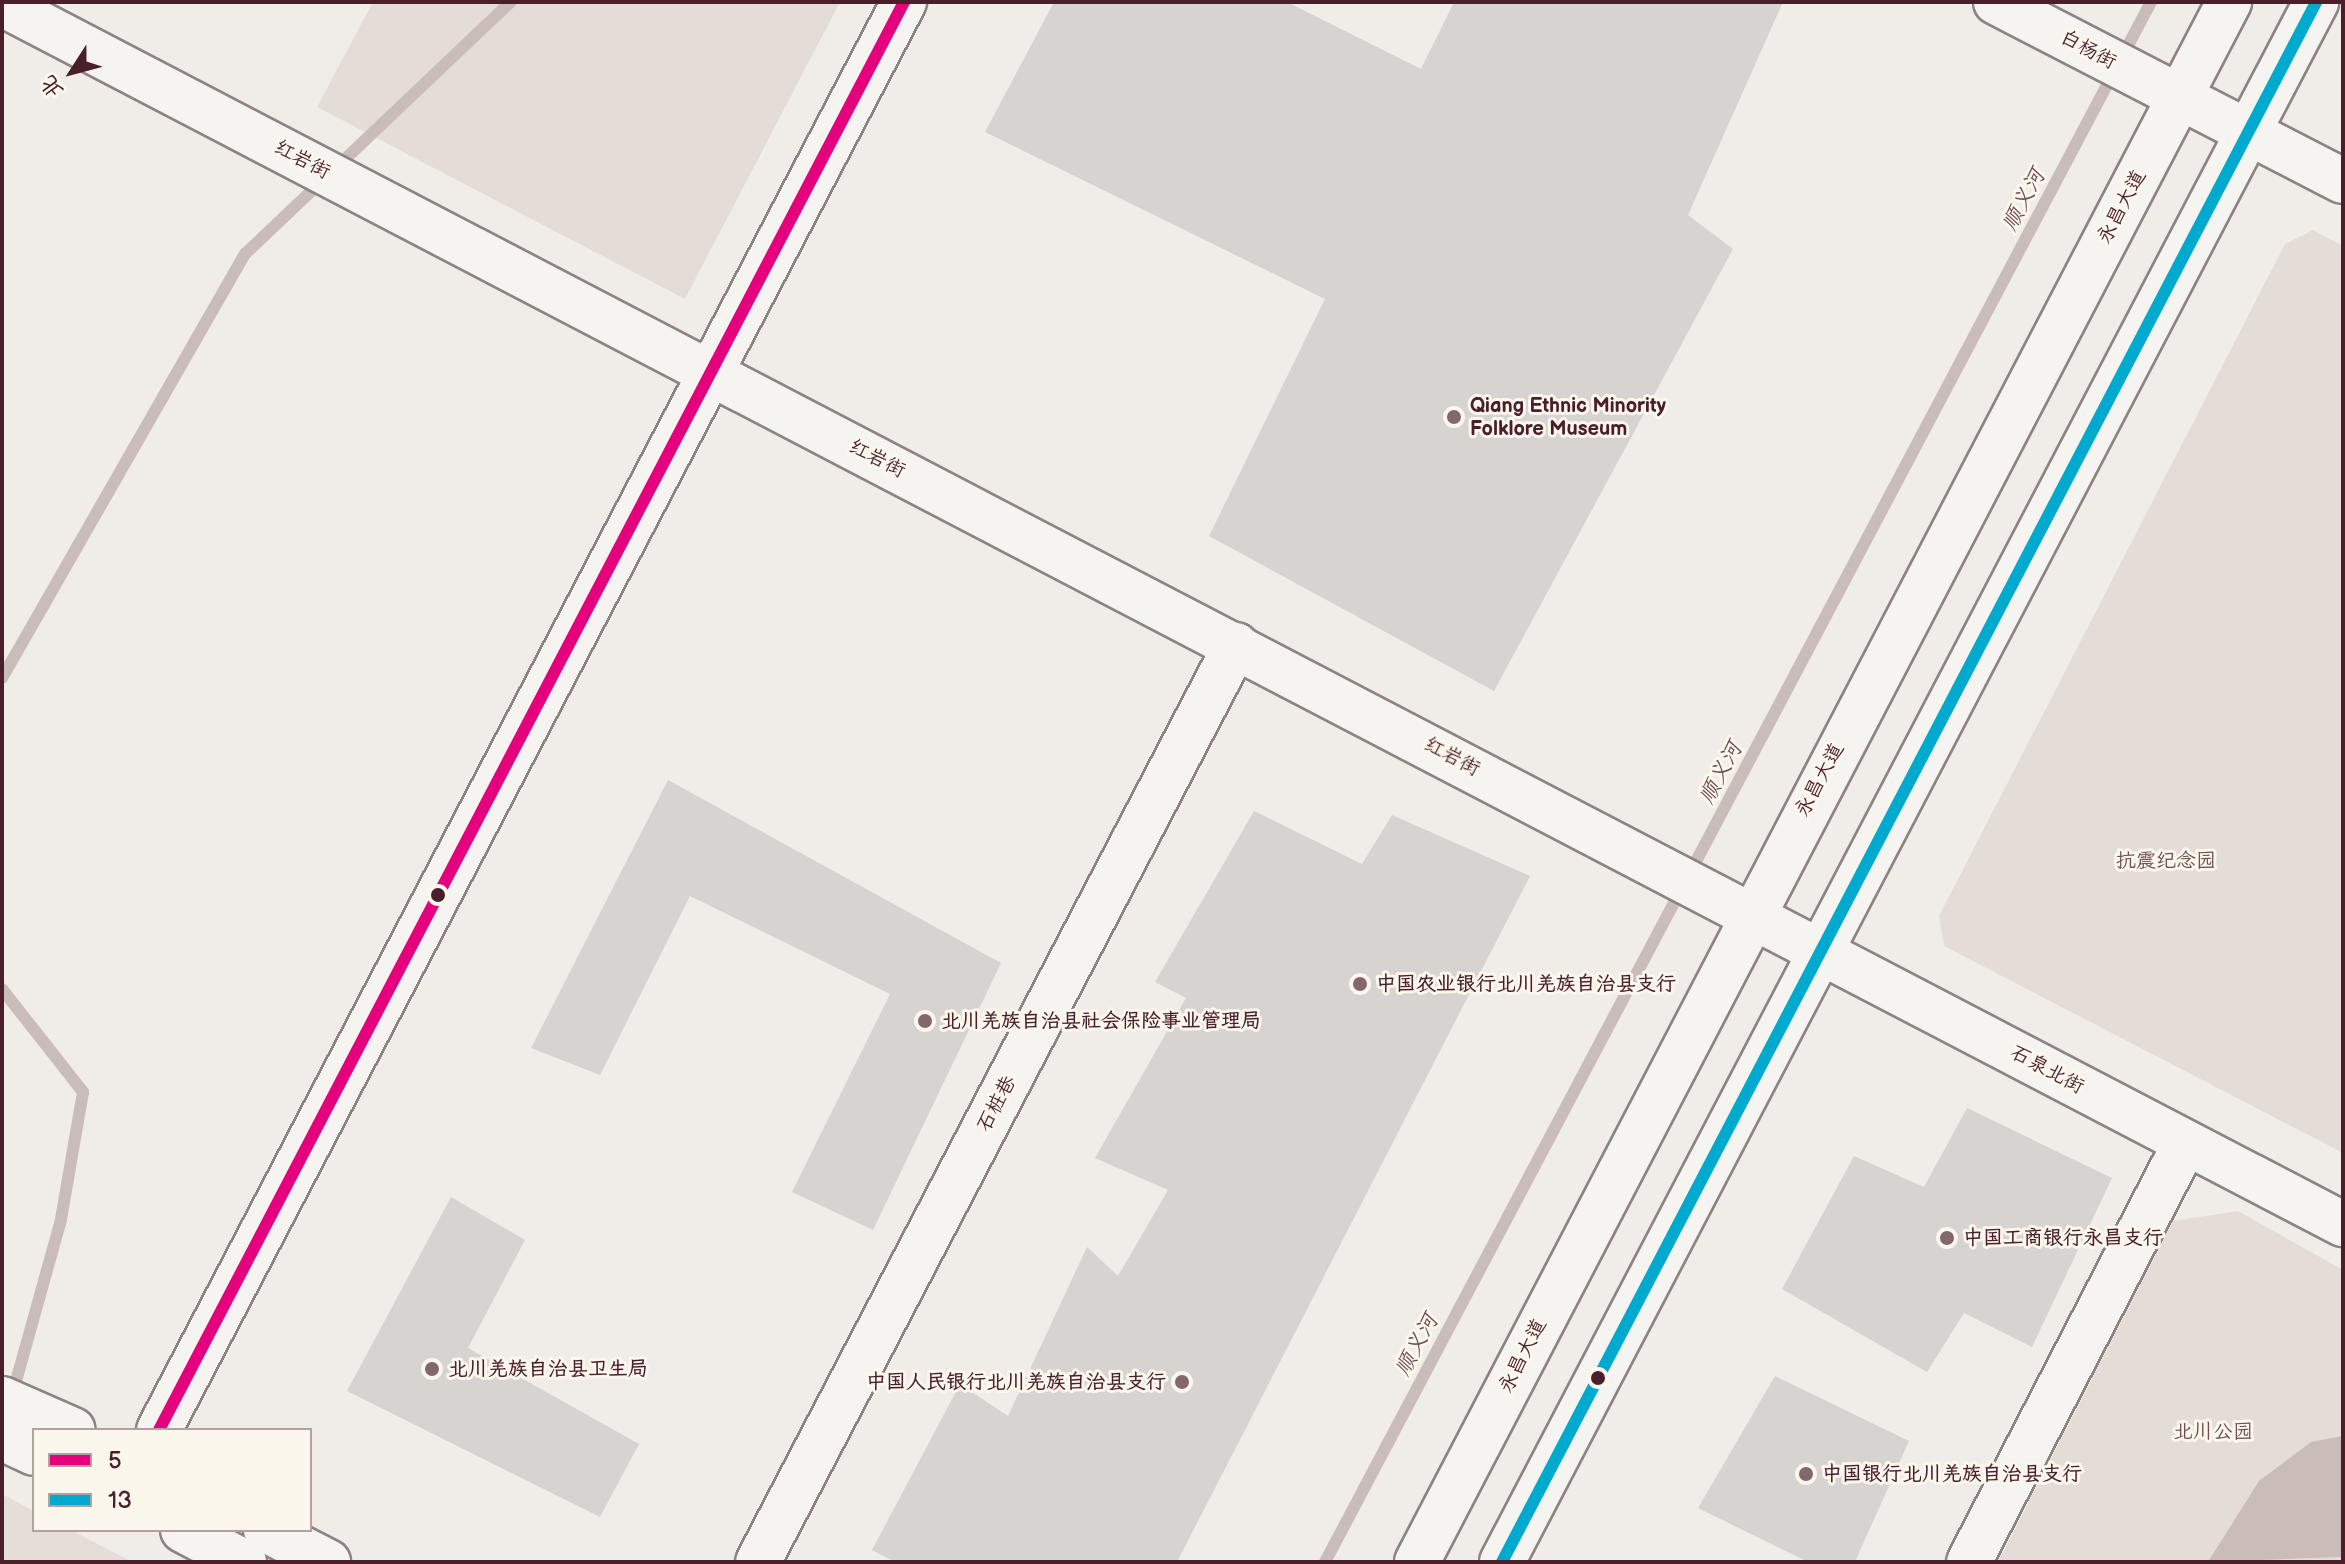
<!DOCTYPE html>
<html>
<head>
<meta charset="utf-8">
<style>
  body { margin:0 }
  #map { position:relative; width:2345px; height:1564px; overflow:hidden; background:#f0ede8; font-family:"Balsamiq Sans","LXGW WenKai TC",sans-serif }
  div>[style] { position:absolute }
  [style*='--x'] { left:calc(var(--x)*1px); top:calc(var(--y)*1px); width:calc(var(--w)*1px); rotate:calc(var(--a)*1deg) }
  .built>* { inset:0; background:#e5ddd7 }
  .green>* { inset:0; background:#e4ddd7 }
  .water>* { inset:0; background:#cabcb9 }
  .stream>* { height:12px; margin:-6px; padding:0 6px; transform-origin:6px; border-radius:6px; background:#cabcb9 }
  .building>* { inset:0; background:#d7d3d0 }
  .roads { filter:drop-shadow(2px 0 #8d8383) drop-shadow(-2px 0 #8d8383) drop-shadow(0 2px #8d8383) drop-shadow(0 -2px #8d8383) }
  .minor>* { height:44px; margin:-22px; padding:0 22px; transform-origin:22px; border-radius:22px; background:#f5f4f0 }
  .tertiary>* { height:44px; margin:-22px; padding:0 22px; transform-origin:22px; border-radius:22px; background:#f5f4f0 }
  .secondary>* { height:44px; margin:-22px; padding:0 22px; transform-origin:22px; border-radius:22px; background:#f5f4f0 }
  .bus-1>* { height:12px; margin:-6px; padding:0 6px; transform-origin:6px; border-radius:6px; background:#e5007d }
  .bus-2>* { height:12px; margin:-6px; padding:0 6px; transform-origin:6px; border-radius:6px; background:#00a9ce }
  .dots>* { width:22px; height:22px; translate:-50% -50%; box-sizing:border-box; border:4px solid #fbf7ec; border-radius:50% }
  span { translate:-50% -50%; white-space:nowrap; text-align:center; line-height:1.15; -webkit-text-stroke:6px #fbf7ec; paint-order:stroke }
  .street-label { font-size:20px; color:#4a1f2b }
  .poi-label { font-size:20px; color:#4a1f2b; font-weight:700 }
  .left { translate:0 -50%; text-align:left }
  .right { translate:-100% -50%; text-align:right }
  .park-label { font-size:20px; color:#6e4b52 }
  .water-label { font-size:22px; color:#714f56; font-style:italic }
  .frame { position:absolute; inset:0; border:4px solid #4a1f2b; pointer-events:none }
  .legend { position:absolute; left:32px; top:1428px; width:280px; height:104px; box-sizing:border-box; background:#fbf7ec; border:2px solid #b4a19f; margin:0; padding:10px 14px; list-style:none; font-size:24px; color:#4a1f2b }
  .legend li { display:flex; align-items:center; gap:16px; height:40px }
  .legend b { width:40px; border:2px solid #b4a19f }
  .north { position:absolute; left:32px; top:32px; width:80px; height:80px; -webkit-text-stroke:6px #fbf7ec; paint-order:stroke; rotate:234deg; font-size:22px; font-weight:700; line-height:32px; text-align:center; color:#4a1f2b }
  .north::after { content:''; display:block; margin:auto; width:28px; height:36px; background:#4a1f2b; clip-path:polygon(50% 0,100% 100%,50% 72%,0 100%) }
</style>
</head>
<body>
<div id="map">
  <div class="built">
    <i style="clip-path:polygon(2px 1494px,34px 1511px,34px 1530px,71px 1530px,132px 1562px,2px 1562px)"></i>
  </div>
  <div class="green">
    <i style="clip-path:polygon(373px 2px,840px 2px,685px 299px,317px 107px)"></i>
    <i style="clip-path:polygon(2313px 230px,2343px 246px,2343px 1153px,1944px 946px,1939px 916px,2285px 244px)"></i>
    <i style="clip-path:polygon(2238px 1211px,2343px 1270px,2343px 1562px,1998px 1562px,2173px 1221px)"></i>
  </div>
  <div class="water">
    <i style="clip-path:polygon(2343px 1436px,2343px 1557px,2208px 1562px,2259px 1481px,2311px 1442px)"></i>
  </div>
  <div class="stream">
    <i style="--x:2;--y:678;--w:489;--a:-60.2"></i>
    <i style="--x:245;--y:254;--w:366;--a:-43.5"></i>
    <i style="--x:2;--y:989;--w:131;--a:51.8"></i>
    <i style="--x:83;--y:1092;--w:130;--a:99.8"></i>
    <i style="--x:61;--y:1220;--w:183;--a:105.6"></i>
    <i style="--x:1325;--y:1562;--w:1765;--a:-62.1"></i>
  </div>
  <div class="building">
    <i style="clip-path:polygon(1054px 2px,1287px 2px,1421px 69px,1454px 2px,1783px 2px,1688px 215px,1733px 249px,1494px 691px,1209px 536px,1325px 299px,985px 132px)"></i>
    <i style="clip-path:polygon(668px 780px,1001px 963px,873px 1230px,792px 1192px,890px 994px,690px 896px,600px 1075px,531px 1048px)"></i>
    <i style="clip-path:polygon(1254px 811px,1362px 864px,1392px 815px,1530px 876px,1177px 1562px,895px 1562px,872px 1550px,960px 1384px,1008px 1416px,1087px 1247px,1118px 1276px,1168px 1190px,1095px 1158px,1186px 998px,1155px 982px)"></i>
    <i style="clip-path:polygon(1967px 1108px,2112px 1178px,2032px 1347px,1964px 1313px,1927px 1372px,1782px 1289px,1854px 1156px,1924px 1187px)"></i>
    <i style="clip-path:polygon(451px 1197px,525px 1240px,468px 1348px,639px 1444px,600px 1517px,347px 1391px)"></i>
    <i style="clip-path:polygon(1775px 1376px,1909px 1441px,1855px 1562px,1808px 1562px,1698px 1508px)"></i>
  </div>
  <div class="roads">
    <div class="minor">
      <i style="--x:159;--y:1430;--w:1611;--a:-62.45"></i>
      <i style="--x:758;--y:1562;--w:1034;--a:-62.47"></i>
      <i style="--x:1969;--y:1562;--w:471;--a:-62.7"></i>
    </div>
    <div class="tertiary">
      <i style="--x:1996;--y:2;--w:390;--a:27.3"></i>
      <i style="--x:2;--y:4;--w:2640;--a:27.53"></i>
      <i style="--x:2;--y:1399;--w:77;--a:23.6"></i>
      <i style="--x:2;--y:1438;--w:35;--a:25"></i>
      <i style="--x:183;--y:1530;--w:69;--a:27.7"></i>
      <i style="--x:266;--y:1530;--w:70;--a:27.3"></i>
    </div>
    <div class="secondary">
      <i style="--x:1417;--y:1562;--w:1759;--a:-62.5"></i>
      <i style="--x:1502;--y:1562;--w:1760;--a:-62.44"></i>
    </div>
  </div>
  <div class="bus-1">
    <i style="--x:159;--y:1430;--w:1611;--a:-62.45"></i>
  </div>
  <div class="bus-2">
    <i style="--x:1502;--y:1562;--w:1760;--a:-62.44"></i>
  </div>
  <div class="dots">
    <i style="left:1454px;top:417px;background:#84676d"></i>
    <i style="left:438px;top:895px;background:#4a1f2b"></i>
    <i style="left:1360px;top:984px;background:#84676d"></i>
    <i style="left:925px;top:1021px;background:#84676d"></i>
    <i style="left:1947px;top:1238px;background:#84676d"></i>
    <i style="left:432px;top:1369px;background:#84676d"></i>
    <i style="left:1598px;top:1378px;background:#4a1f2b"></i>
    <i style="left:1182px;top:1382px;background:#84676d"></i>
    <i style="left:1806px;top:1474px;background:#84676d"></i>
  </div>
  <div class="street-label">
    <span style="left:2088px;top:50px;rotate:28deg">白杨街</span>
    <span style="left:302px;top:160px;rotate:28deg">红岩街</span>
    <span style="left:2122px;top:207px;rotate:-62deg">永昌大道</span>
    <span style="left:877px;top:459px;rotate:27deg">红岩街</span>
    <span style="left:1452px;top:757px;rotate:28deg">红岩街</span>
    <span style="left:1820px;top:780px;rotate:-62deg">永昌大道</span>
    <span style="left:2047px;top:1070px;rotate:28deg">石泉北街</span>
    <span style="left:997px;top:1104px;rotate:-62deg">石桩巷</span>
    <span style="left:1523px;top:1356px;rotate:-63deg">永昌大道</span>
  </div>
  <div class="poi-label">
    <span class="left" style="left:1470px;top:418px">Qiang Ethnic Minority<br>Folklore Museum</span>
    <span class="left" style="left:1376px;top:984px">中国农业银行北川羌族自治县支行</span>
    <span class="left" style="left:941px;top:1021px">北川羌族自治县社会保险事业管理局</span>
    <span class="left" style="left:1963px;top:1238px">中国工商银行永昌支行</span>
    <span class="left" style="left:448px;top:1369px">北川羌族自治县卫生局</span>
    <span class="right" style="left:1166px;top:1382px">中国人民银行北川羌族自治县支行</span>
    <span class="left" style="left:1822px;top:1474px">中国银行北川羌族自治县支行</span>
  </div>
  <div class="park-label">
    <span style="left:2166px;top:861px">抗震纪念园</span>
    <span style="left:2213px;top:1432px">北川公园</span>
  </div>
  <div class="water-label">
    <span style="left:2024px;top:200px;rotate:-62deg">顺义河</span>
    <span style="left:1721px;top:773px;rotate:-62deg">顺义河</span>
    <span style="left:1417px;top:1345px;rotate:-62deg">顺义河</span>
  </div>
  <div class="frame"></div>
  <ul class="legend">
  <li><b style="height:10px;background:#e5007d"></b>5</li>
  <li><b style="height:10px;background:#00a9ce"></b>13</li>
  </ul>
  <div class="north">北</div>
</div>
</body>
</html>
